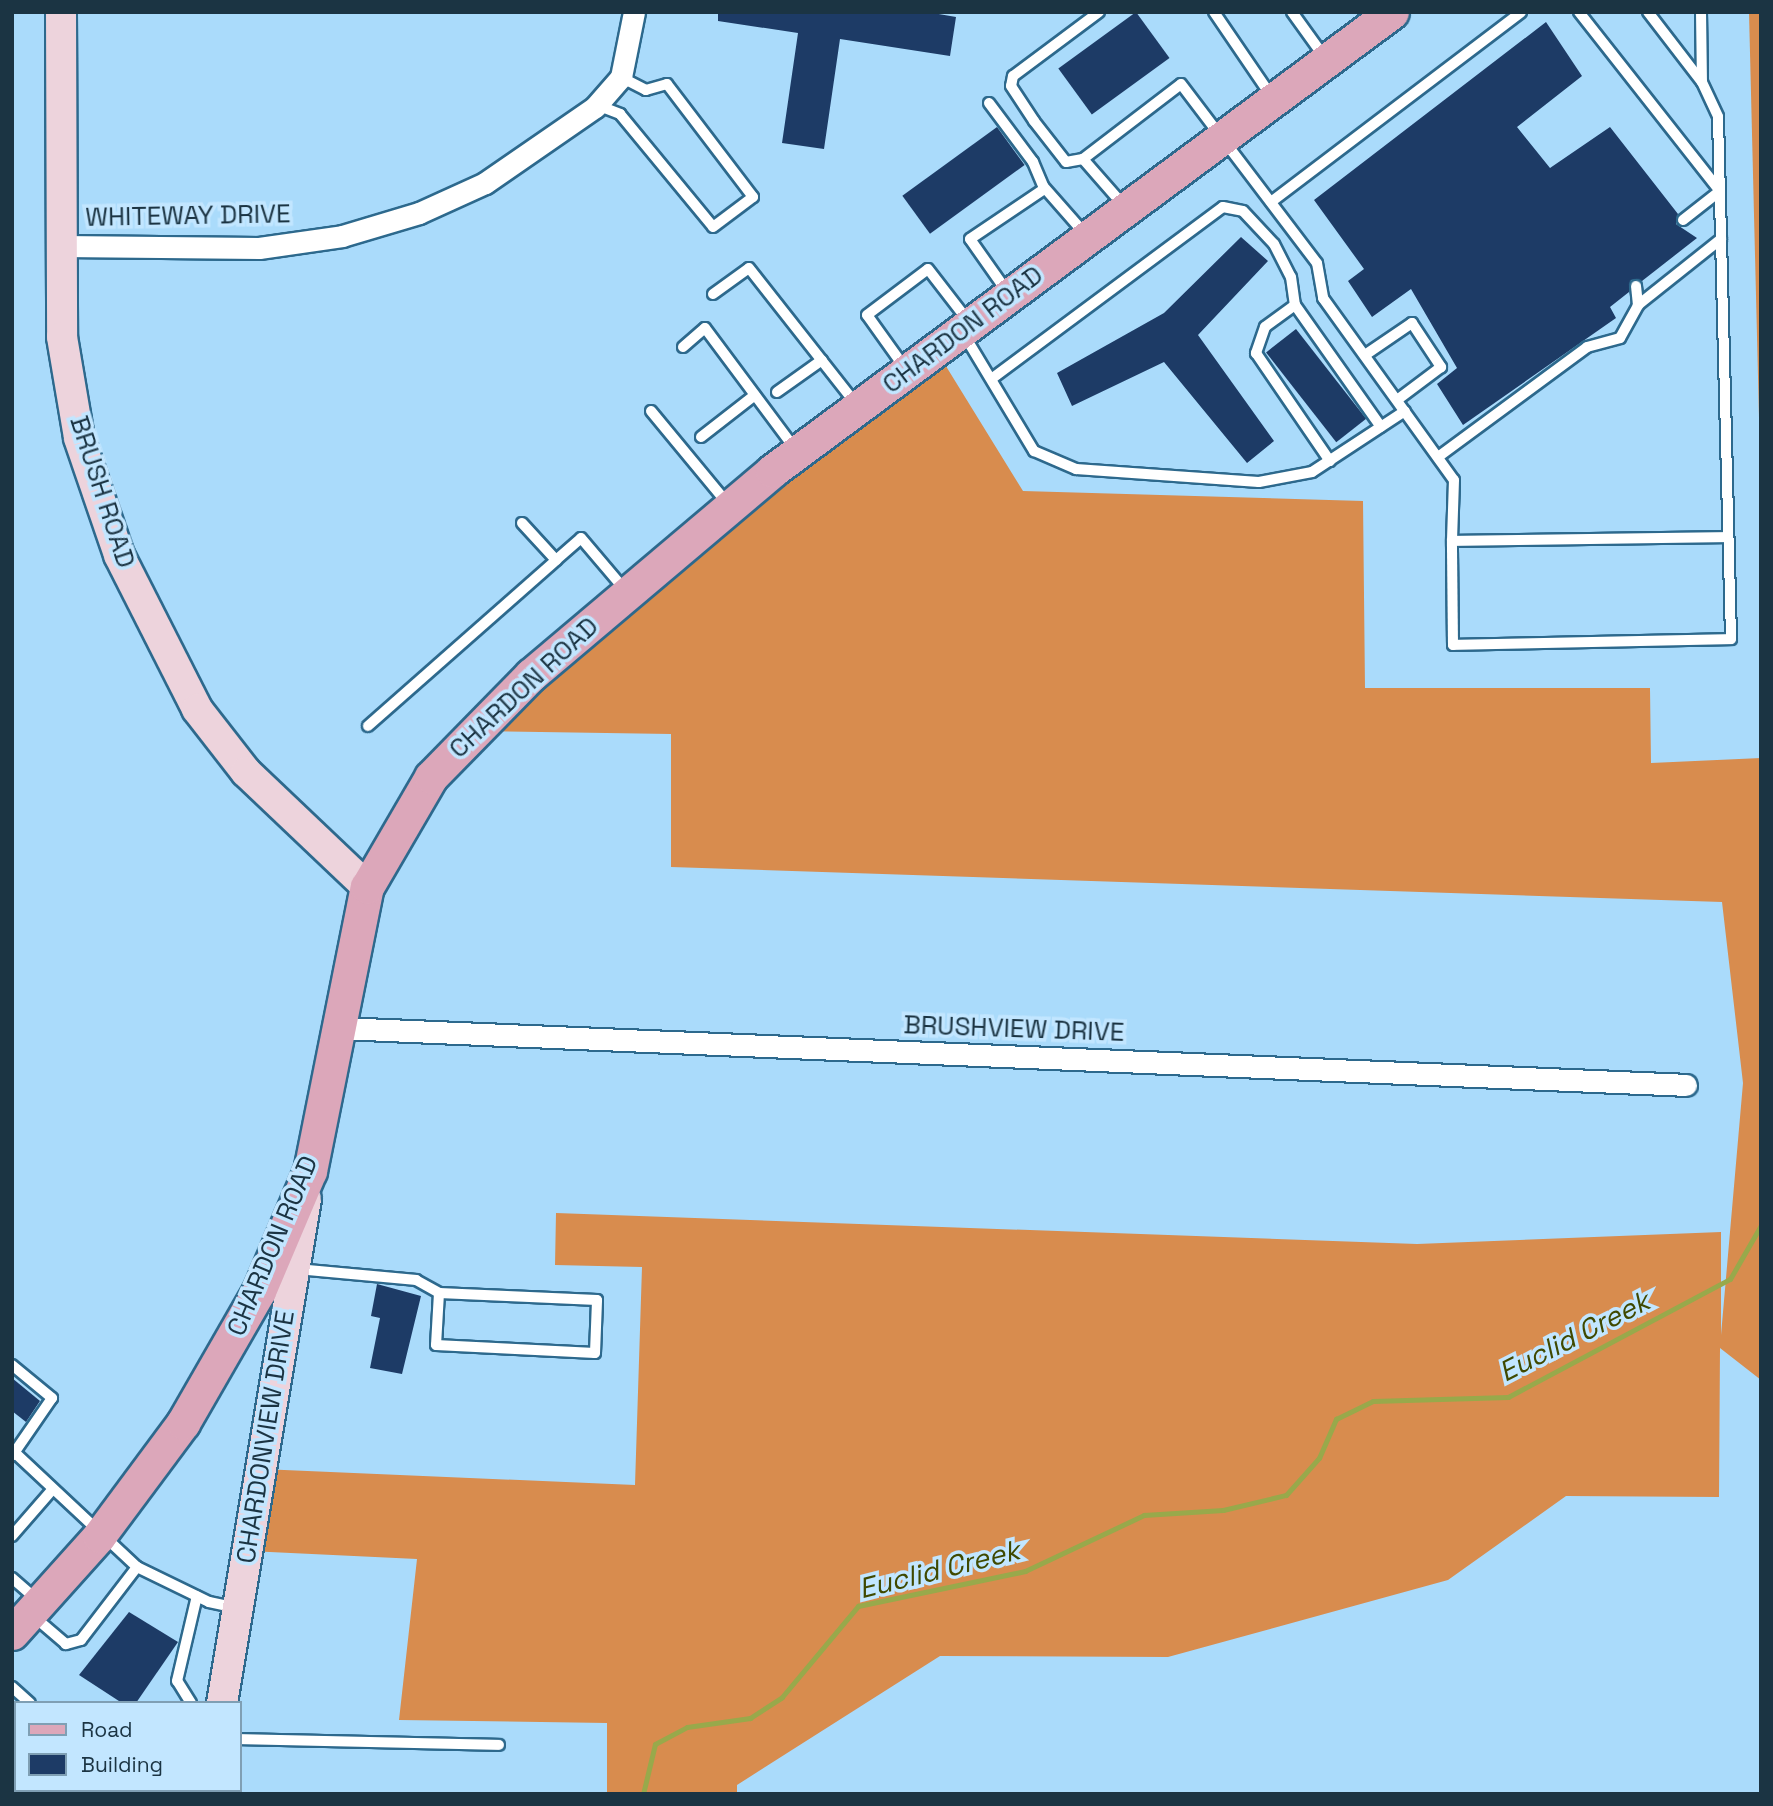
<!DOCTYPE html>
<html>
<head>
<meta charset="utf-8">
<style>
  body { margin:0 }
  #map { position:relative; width:1773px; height:1806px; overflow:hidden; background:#aadbfb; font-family:"Space Grotesk",sans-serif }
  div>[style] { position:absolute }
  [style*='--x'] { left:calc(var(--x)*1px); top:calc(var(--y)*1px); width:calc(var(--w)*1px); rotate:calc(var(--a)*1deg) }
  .forest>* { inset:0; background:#d88c4e }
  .stream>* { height:5px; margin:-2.5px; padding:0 2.5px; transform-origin:2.5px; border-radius:2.5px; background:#98a94b }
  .building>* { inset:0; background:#1d3b66; transform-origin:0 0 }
  .roads { filter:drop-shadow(2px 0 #2d698d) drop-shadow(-2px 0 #2d698d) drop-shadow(0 2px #2d698d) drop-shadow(0 -2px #2d698d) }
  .lane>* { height:10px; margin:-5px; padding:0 5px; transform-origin:5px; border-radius:5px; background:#fff }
  .street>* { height:21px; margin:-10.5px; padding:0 10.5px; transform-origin:10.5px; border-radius:10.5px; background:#fff }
  .secondary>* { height:30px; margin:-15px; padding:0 15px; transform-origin:15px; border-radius:15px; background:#edd3dc }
  .primary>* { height:33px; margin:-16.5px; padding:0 16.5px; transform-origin:16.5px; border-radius:16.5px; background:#dca7ba }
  span { translate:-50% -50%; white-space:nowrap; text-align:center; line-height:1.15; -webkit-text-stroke:7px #c2e6ff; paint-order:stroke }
  .street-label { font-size:26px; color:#1b3443 }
  .water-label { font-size:28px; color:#3f4900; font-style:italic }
  .frame { position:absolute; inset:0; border:14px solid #1b3443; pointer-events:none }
  .legend { position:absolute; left:14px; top:1701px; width:228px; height:91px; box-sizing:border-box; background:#c2e6ff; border:2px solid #7f9fb4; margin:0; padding:9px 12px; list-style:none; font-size:21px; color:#1b3443 }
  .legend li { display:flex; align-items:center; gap:14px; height:35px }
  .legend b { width:35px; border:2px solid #7f9fb4 }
</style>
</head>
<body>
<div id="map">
  <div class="forest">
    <i style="clip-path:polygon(1749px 12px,1761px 12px,1761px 498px)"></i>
    <i style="clip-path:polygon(936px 350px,1023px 491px,1363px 501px,1365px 688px,1650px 688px,1651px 763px,1761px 758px,1761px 1380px,1720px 1348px,1719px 1497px,1566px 1496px,1448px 1580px,1168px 1657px,940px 1656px,737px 1785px,737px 1794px,607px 1794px,607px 1723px,399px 1720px,417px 1559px,247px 1551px,261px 1469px,635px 1485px,642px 1267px,555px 1265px,556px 1213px,1417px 1244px,1721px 1232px,1721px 1335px,1743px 1083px,1722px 902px,671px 867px,671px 734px,472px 731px)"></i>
  </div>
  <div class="stream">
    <i style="--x:643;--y:1794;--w:51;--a:-76.5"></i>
    <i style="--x:655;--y:1744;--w:36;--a:-28"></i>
    <i style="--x:687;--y:1727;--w:64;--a:-8.1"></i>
    <i style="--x:750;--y:1718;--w:38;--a:-33"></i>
    <i style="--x:782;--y:1697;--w:119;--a:-50.1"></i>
    <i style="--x:858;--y:1606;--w:171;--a:-11.8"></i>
    <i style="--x:1025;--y:1571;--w:132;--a:-25.2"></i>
    <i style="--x:1144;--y:1515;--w:79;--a:-3.6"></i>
    <i style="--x:1223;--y:1510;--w:65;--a:-13.4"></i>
    <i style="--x:1286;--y:1495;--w:50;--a:-48.3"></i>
    <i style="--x:1319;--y:1458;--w:43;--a:-66.4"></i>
    <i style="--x:1336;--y:1419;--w:41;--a:-25.9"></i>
    <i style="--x:1373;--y:1401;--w:135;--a:-1.7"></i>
    <i style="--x:1508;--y:1397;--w:251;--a:-28"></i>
    <i style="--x:1730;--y:1279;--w:62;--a:-60.1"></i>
  </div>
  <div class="building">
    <i style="clip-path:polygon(718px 12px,927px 12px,956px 17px,950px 56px,840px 39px,824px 149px,782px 143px,798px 33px,718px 21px)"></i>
    <i style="left:1136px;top:12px;width:57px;height:96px;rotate:54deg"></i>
    <i style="clip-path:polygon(1546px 22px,1582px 76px,1517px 127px,1550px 168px,1610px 127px,1678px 214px,1676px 224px,1697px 238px,1642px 281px,1631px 280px,1629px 292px,1610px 307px,1616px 318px,1463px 425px,1437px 384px,1457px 368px,1411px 289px,1372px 317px,1348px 281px,1364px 269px,1314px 200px)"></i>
    <i style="left:997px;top:127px;width:47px;height:117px;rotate:54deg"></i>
    <i style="clip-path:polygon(1241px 237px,1268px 261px,1198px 335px,1274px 441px,1247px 463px,1164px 362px,1072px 406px,1057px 373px,1164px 313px)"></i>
    <i style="left:1296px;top:329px;width:114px;height:38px;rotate:52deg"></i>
    <i style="clip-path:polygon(377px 1284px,421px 1296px,402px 1374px,370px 1368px,380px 1318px,371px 1316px)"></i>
    <i style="clip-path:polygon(12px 1378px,40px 1401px,26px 1422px,12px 1411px)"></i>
    <i style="clip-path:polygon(129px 1612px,178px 1642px,136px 1703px,122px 1703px,79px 1675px)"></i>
  </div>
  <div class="roads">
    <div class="lane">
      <i style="--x:1099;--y:12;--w:107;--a:143.3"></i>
      <i style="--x:1013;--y:76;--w:10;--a:101"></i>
      <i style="--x:1011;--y:86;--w:42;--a:56.7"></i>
      <i style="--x:1034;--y:121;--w:52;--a:52"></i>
      <i style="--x:1066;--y:162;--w:17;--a:-10"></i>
      <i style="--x:1083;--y:159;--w:123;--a:-37.4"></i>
      <i style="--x:1181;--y:84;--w:225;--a:52.8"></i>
      <i style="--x:1317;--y:263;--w:36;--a:80"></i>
      <i style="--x:1323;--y:298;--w:224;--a:54.3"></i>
      <i style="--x:1454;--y:480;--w:61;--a:91.9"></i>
      <i style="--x:1214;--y:12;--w:103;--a:55.7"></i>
      <i style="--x:1292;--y:12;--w:57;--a:54.3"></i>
      <i style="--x:1579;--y:12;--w:228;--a:51.8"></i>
      <i style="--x:1720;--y:191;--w:47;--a:141.9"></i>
      <i style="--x:1648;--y:12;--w:88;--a:52.4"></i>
      <i style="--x:1701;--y:12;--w:70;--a:89.2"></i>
      <i style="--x:1702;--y:82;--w:38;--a:65"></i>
      <i style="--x:1718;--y:117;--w:522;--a:88.57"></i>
      <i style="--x:1731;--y:639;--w:278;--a:178.8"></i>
      <i style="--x:1453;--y:645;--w:104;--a:-90.6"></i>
      <i style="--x:1452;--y:541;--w:276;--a:-0.8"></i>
      <i style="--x:989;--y:103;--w:74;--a:53.3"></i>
      <i style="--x:1033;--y:162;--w:26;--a:67"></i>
      <i style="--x:1043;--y:186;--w:65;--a:48.7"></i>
      <i style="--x:597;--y:105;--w:25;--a:21"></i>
      <i style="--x:620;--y:114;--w:146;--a:50.5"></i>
      <i style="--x:713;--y:227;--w:50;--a:-36.9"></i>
      <i style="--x:753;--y:197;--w:142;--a:-127.3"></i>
      <i style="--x:667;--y:84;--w:22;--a:164"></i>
      <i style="--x:646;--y:90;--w:28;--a:-153"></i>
      <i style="--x:1083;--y:159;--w:64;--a:48.8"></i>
      <i style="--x:1271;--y:202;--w:314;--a:-37.2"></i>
      <i style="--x:1636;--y:286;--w:19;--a:84"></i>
      <i style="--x:1008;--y:293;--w:66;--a:-125.1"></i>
      <i style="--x:970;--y:239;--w:89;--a:-34"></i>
      <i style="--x:713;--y:294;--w:44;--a:-35.8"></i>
      <i style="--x:749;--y:268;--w:174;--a:51.8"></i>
      <i style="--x:1295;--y:305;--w:37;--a:144"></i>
      <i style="--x:1265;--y:327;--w:28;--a:109"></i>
      <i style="--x:1256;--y:353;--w:131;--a:55.6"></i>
      <i style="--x:963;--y:333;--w:138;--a:59"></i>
      <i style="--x:1034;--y:451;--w:46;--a:23.2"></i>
      <i style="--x:1076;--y:469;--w:183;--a:4.1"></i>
      <i style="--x:1259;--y:482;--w:54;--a:-10.7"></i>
      <i style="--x:1312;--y:472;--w:111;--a:-33.3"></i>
      <i style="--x:683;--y:347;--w:29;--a:-41"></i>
      <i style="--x:705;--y:328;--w:152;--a:53.3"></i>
      <i style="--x:1365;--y:355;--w:57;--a:-34.2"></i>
      <i style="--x:1412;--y:323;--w:53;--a:56.6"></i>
      <i style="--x:1441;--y:367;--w:55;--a:143.1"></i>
      <i style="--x:905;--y:368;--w:65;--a:-125.6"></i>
      <i style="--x:867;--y:315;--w:76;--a:-37"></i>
      <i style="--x:928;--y:269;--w:67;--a:52.3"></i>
      <i style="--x:994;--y:377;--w:285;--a:-36.6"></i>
      <i style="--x:1223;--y:207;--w:20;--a:11"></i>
      <i style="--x:1243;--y:211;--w:45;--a:46.8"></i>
      <i style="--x:1274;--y:244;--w:37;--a:63"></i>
      <i style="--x:1291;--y:277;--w:28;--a:82"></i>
      <i style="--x:1295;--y:305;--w:149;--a:54.8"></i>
      <i style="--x:777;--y:392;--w:55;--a:-35.4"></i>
      <i style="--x:651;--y:411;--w:121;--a:50.4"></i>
      <i style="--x:701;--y:437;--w:68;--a:-37.9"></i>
      <i style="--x:1438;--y:457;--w:185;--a:-36.4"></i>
      <i style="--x:1587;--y:347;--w:34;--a:-15"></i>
      <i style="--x:1620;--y:338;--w:38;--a:-61"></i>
      <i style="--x:1638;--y:305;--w:106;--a:-38.5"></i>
      <i style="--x:522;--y:523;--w:50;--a:47.4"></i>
      <i style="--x:556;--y:560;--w:33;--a:-41"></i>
      <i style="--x:581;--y:538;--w:70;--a:49.7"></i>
      <i style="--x:368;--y:726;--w:251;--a:-41.4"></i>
      <i style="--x:297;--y:1269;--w:120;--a:5.3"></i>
      <i style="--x:416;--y:1280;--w:26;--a:29"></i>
      <i style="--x:439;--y:1293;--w:52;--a:93.3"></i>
      <i style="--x:436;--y:1345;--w:159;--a:2.9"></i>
      <i style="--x:595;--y:1353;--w:53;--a:-87.8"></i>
      <i style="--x:597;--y:1300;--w:158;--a:-177.5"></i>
      <i style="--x:12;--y:1365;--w:52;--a:39.5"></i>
      <i style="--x:52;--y:1398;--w:70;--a:124.6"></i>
      <i style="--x:12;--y:1450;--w:171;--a:43.1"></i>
      <i style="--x:137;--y:1567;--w:92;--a:127.5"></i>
      <i style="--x:81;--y:1640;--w:16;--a:165"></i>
      <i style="--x:66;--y:1644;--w:45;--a:-139.5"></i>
      <i style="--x:12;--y:1536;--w:61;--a:-49"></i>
      <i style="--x:137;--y:1567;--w:80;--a:25.9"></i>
      <i style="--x:209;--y:1602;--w:30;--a:12"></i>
      <i style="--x:12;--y:1578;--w:32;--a:41"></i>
      <i style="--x:12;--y:1687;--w:24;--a:42"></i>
      <i style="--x:191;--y:1703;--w:26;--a:-122"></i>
      <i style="--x:177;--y:1681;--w:87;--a:-76.8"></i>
      <i style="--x:240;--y:1739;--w:259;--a:1.3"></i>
      <i style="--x:60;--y:1794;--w:4;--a:-76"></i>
      <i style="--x:156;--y:1794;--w:4;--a:-90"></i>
    </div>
    <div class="street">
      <i style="--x:62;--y:246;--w:197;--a:0.6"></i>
      <i style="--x:259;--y:248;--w:84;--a:-8.2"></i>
      <i style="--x:342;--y:236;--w:80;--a:-16.6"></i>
      <i style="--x:419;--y:213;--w:72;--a:-24.4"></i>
      <i style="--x:485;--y:183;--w:134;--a:-34.6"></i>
      <i style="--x:595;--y:107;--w:40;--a:-49"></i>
      <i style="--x:621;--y:77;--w:66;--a:-78.7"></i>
      <i style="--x:340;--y:1028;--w:1347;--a:2.42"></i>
    </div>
    <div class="secondary">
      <i style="--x:61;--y:12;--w:325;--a:89.8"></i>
      <i style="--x:62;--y:337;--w:102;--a:80.4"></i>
      <i style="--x:79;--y:438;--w:124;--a:71.1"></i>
      <i style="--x:119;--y:555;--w:173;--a:63.1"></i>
      <i style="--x:197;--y:709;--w:80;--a:52.1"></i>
      <i style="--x:246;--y:772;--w:167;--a:43.5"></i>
      <i style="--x:222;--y:1703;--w:511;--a:-80.54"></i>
      <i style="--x:205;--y:1794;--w:4;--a:-76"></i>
    </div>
    <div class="primary">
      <i style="--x:12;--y:1633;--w:130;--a:-48.1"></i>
      <i style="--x:99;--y:1536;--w:141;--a:-53.4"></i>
      <i style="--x:183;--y:1423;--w:152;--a:-60.1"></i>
      <i style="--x:259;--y:1291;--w:130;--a:-67"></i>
      <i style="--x:310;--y:1171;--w:290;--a:-78.7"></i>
      <i style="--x:367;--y:887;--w:127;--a:-59.8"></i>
      <i style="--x:431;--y:777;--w:143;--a:-45.6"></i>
      <i style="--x:531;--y:675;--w:316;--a:-40.2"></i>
      <i style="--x:772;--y:471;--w:771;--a:-36.51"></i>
    </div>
  </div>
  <div class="street-label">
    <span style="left:188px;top:216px;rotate:-1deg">WHITEWAY DRIVE</span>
    <span style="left:963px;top:330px;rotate:-37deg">CHARDON ROAD</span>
    <span style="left:102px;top:492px;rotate:72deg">BRUSH ROAD</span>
    <span style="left:524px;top:688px;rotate:-43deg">CHARDON ROAD</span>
    <span style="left:1014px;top:1029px;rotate:2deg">BRUSHVIEW DRIVE</span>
    <span style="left:273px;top:1246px;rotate:-67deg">CHARDON ROAD</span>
    <span style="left:266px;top:1437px;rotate:-81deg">CHARDONVIEW DRIVE</span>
  </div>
  <div class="water-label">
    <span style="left:1574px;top:1336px;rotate:-27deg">Euclid Creek</span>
    <span style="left:939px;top:1569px;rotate:-14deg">Euclid Creek</span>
  </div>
  <div class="frame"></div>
  <ul class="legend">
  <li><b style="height:9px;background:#dca7ba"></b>Road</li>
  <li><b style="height:19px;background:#1d3b66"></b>Building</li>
  </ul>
</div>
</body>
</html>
